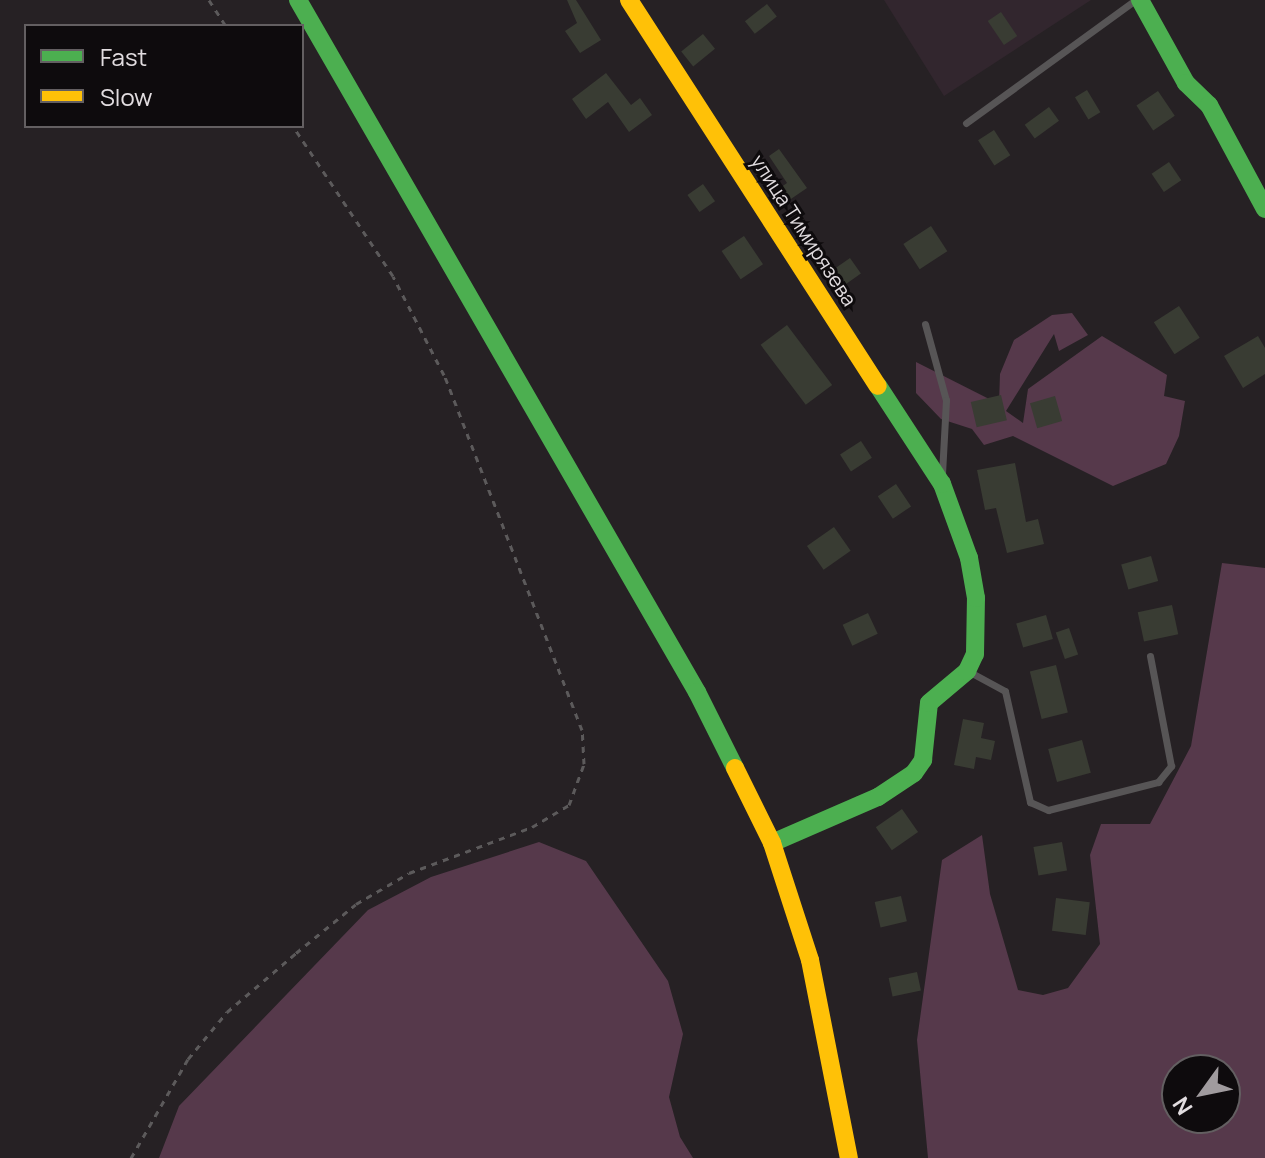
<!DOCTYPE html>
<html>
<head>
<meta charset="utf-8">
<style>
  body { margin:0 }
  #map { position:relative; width:1265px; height:1158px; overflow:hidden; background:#262124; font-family:Manrope,sans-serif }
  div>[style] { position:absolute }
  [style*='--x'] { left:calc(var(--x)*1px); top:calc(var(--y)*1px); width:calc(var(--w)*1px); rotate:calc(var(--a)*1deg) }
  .built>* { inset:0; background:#32262e }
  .green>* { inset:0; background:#56394b }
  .building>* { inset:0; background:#393c33; transform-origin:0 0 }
  .path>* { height:3px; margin-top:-1.5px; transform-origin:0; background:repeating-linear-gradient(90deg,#5c5a5b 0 6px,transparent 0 12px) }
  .lane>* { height:7px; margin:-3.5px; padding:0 3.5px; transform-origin:3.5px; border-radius:3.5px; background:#575556 }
  .fast>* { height:18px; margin:-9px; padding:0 9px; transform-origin:9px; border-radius:9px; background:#4caf50 }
  .slow>* { height:18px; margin:-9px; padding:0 9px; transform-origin:9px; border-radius:9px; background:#ffc107 }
  span { translate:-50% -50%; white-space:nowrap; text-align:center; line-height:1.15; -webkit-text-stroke:6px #0e0b0d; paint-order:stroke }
  .street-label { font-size:20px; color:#e2dde0 }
  .legend { position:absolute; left:24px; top:24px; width:280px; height:104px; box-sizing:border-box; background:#0e0b0d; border:2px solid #635f61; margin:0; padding:10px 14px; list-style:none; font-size:24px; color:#e2dde0 }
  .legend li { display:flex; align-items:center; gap:16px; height:40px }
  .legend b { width:40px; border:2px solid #635f61 }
  .north { position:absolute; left:1161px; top:1054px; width:80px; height:80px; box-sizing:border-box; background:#0e0b0d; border:2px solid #635f61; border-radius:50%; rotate:237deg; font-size:22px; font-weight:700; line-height:32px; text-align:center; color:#e2dde0 }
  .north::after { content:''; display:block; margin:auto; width:28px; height:36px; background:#a09b9e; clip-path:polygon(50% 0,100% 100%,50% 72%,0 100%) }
</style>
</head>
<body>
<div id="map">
  <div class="built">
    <i style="clip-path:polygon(884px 0,1091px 0,944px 96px)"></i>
  </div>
  <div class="green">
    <i style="clip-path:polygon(1072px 313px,1088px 335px,1059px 351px,1054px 334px,1006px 411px,1023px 423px,1028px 389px,1102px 336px,1167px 375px,1164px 396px,1185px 401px,1179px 436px,1166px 464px,1113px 486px,1013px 436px,984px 445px,972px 429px,941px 419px,916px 393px,916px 362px,999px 404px,1000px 374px,1014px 340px,1052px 315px)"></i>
    <i style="clip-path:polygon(evenodd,1222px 563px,1265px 568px,1265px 1158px,928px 1158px,917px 1040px,942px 860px,982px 835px,990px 894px,1018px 990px,1043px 995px,1068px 988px,1100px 944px,1090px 855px,1101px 824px,1150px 824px,1191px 746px,1222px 563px,1225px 1070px,1225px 1118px,1177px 1118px,1177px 1070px,1225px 1070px)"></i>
    <i style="clip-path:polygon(539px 842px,586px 861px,668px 981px,683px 1034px,669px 1097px,680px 1137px,693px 1158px,159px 1158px,179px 1106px,368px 910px,431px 877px)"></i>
  </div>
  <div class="building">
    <i style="clip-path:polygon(567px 0,576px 0,601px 40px,580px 53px,565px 31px,577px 23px)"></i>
    <i style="left:767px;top:4px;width:16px;height:28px;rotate:52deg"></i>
    <i style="left:1001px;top:12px;width:29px;height:16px;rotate:56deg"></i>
    <i style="left:703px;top:34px;width:19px;height:28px;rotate:51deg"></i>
    <i style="clip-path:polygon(606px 73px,631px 105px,640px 98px,652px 115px,629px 132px,608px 102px,586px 119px,572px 99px)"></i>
    <i style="left:1087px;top:90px;width:26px;height:14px;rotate:59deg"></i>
    <i style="left:1158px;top:91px;width:30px;height:26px;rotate:56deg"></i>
    <i style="left:1049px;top:107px;width:17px;height:30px;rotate:54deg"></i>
    <i style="left:994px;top:130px;width:30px;height:19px;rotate:57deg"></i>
    <i style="clip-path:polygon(779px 149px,807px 188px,785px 203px,777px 190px,787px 183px,769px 156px)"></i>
    <i style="left:1169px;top:162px;width:22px;height:21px;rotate:56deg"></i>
    <i style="left:703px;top:184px;width:21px;height:19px;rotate:55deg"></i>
    <i style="left:931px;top:226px;width:30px;height:33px;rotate:57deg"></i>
    <i style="left:744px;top:236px;width:34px;height:27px;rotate:56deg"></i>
    <i style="left:850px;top:258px;width:19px;height:22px;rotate:55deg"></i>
    <i style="left:1179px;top:306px;width:38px;height:30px;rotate:57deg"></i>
    <i style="left:787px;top:325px;width:75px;height:33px;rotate:53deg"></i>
    <i style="clip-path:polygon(1258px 336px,1265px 348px,1265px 374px,1243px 388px,1224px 356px)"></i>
    <i style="left:1001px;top:395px;width:26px;height:31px;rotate:77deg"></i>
    <i style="left:1055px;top:396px;width:26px;height:26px;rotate:74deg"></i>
    <i style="left:861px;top:441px;width:20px;height:25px;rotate:57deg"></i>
    <i style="clip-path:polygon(1015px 463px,1026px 522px,1038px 519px,1044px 544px,1007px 553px,996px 508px,985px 510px,977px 470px)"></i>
    <i style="left:896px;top:484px;width:27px;height:22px;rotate:56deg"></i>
    <i style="left:834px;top:527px;width:29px;height:33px;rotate:55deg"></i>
    <i style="left:1151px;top:556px;width:26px;height:31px;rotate:74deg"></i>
    <i style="left:1172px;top:605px;width:30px;height:35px;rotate:78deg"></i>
    <i style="left:868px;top:613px;width:23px;height:28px;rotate:65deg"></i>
    <i style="left:1046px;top:615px;width:25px;height:31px;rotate:74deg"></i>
    <i style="left:1069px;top:628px;width:28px;height:14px;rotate:71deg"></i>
    <i style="left:1056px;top:665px;width:49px;height:27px;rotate:76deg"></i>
    <i style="clip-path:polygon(963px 719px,984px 723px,981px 738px,995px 741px,991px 760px,976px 757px,974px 769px,954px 765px)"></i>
    <i style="left:1082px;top:740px;width:34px;height:35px;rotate:75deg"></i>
    <i style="left:902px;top:809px;width:28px;height:32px;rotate:55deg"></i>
    <i style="left:1062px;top:842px;width:29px;height:29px;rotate:80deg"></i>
    <i style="left:901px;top:896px;width:26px;height:27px;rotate:77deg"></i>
    <i style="left:1056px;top:898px;width:34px;height:33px;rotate:7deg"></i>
    <i style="left:917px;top:972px;width:19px;height:29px;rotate:78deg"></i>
  </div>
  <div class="path">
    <i style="--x:209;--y:0;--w:31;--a:57"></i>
    <i style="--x:131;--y:1158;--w:114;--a:-60.1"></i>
    <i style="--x:188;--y:1059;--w:61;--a:-50.3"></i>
    <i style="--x:227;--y:1012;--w:91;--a:-40.5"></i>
    <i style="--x:296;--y:953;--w:77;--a:-39.2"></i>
    <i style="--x:356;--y:904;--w:61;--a:-30.3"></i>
    <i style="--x:409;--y:873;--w:131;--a:-20.5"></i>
    <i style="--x:532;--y:827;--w:43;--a:-30.7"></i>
    <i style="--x:569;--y:805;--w:44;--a:-69.9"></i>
    <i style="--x:584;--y:764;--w:34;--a:-93"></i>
    <i style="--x:582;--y:730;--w:381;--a:-111.2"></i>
    <i style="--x:444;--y:375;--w:111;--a:-117.3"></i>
    <i style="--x:393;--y:276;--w:180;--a:-123.7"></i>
  </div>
  <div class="lane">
    <i style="--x:966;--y:123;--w:209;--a:-36"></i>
    <i style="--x:925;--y:324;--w:79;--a:74.6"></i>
    <i style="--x:946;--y:400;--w:74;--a:93.1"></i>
    <i style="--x:968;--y:671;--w:42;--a:28.4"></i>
    <i style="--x:1005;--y:691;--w:114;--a:77.3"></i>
    <i style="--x:1030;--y:802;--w:20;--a:24"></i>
    <i style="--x:1048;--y:810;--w:114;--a:-14.3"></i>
    <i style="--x:1158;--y:782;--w:21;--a:-51"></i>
    <i style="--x:1171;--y:766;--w:112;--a:-100.8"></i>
  </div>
  <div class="fast">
    <i style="--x:298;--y:0;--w:799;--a:60.03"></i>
    <i style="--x:697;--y:692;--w:85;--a:63.4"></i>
    <i style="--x:1140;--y:0;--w:95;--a:61"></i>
    <i style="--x:1186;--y:83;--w:32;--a:44"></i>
    <i style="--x:1209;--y:105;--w:118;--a:61.7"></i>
    <i style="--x:772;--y:843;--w:116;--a:-23.5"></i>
    <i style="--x:878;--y:797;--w:43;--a:-33.7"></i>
    <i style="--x:914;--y:773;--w:16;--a:-55"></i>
    <i style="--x:923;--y:760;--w:57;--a:-84"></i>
    <i style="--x:929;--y:703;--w:50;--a:-40.1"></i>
    <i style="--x:967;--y:671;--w:19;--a:-65"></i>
    <i style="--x:975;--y:654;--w:56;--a:-89"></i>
    <i style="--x:976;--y:598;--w:41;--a:-99.9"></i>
    <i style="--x:969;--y:558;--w:79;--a:-110"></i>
    <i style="--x:942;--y:484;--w:117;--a:-123.1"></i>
  </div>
  <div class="slow">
    <i style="--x:629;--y:0;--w:459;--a:57.2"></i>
    <i style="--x:735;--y:768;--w:84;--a:63.7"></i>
    <i style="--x:772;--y:843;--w:123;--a:72"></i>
    <i style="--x:810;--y:960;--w:202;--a:78.9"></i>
  </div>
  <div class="street-label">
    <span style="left:804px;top:230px;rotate:57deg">улица Тимирязева</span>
  </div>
  <ul class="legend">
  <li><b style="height:10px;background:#4caf50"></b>Fast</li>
  <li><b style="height:10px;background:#ffc107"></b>Slow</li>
  </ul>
  <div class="north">N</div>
</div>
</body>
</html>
